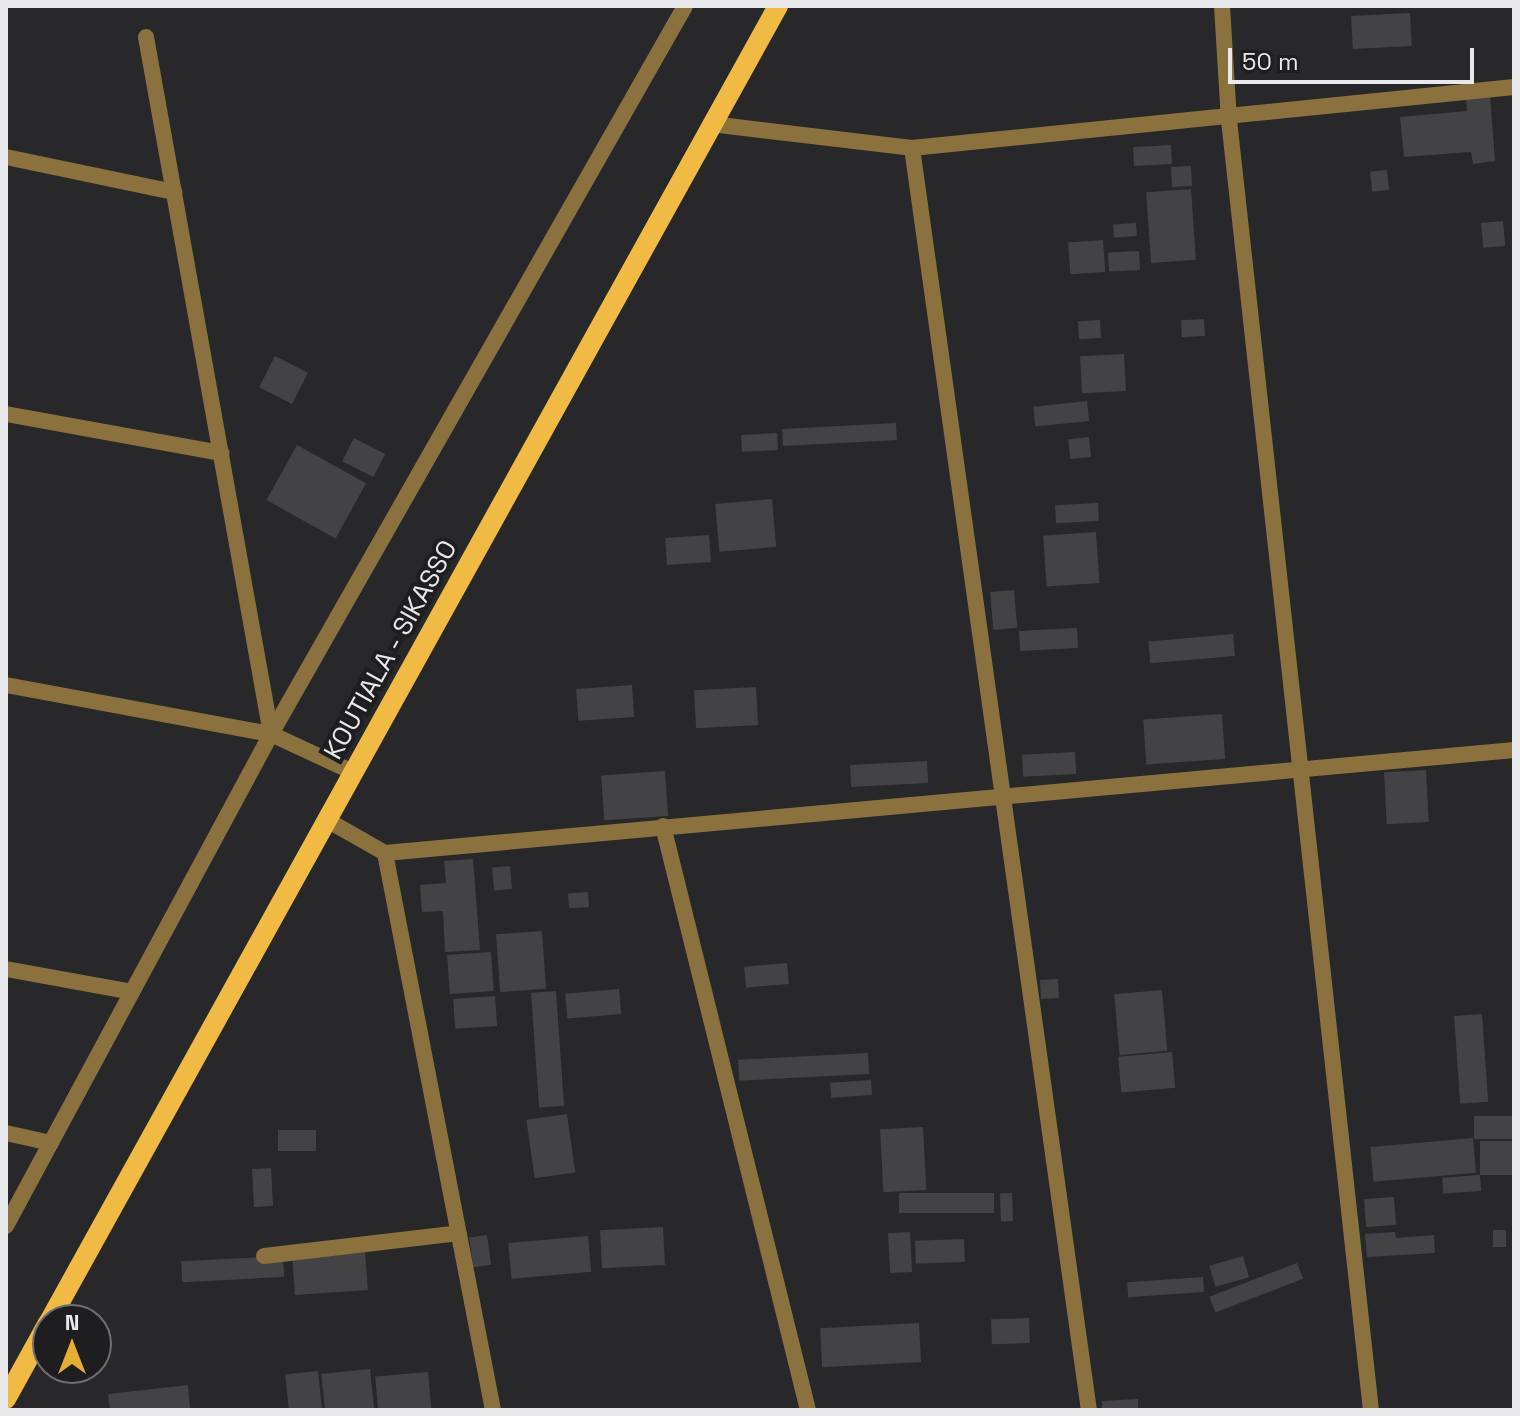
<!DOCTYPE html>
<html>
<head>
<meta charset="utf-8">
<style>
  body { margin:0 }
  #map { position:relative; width:1520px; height:1416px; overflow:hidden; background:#28282b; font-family:"Space Grotesk",sans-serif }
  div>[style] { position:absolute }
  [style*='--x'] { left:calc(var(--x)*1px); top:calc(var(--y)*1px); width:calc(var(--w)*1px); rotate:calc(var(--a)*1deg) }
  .building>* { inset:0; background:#434346; transform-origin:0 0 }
  .street>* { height:16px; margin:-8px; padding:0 8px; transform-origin:8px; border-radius:8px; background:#8b713e }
  .primary>* { height:20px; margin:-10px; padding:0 10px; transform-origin:10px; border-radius:10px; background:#f0ba45 }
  span { translate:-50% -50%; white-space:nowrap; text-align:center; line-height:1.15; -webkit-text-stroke:8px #1e1e21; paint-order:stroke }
  .street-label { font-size:26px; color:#e9e9eb }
  .frame { position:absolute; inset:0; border:8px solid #e9e9eb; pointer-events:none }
  .north { position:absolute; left:32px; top:1304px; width:80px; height:80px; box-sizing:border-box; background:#1e1e21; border:2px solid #6f6f72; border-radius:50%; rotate:0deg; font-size:22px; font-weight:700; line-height:32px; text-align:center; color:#e9e9eb }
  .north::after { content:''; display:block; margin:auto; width:28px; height:36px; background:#e4ae35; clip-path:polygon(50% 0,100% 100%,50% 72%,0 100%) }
  .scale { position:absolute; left:1228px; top:48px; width:246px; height:36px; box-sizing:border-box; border:4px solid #e9e9eb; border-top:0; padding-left:10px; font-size:24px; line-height:28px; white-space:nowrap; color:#e9e9eb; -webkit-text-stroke:6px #1e1e21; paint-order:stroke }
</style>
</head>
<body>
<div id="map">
  <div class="building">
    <i style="left:1410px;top:13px;width:33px;height:59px;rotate:87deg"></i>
    <i style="clip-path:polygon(1490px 95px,1495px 161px,1473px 164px,1471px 152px,1404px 157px,1400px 117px,1467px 111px,1466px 98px)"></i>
    <i style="left:1171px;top:145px;width:19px;height:38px;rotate:87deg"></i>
    <i style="left:1191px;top:166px;width:20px;height:20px;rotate:87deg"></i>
    <i style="left:1387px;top:170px;width:20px;height:17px;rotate:84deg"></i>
    <i style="left:1191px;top:189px;width:71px;height:45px;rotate:86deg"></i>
    <i style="left:1503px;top:221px;width:25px;height:22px;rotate:85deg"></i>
    <i style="left:1136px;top:223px;width:13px;height:23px;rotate:86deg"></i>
    <i style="left:1103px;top:240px;width:32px;height:35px;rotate:86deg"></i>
    <i style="left:1139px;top:251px;width:19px;height:31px;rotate:87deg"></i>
    <i style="left:1204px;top:319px;width:17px;height:23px;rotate:87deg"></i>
    <i style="left:1100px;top:320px;width:18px;height:22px;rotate:87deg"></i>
    <i style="left:1124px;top:354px;width:37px;height:44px;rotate:87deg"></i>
    <i style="left:275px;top:356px;width:37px;height:35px;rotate:27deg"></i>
    <i style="left:1087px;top:401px;width:20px;height:54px;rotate:84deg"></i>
    <i style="left:896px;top:423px;width:17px;height:114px;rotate:87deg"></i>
    <i style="left:777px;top:433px;width:17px;height:36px;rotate:87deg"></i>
    <i style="left:1089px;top:437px;width:20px;height:21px;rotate:84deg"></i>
    <i style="left:354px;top:438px;width:35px;height:26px;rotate:27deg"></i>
    <i style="left:297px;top:445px;width:79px;height:63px;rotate:29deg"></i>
    <i style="left:772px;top:499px;width:48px;height:57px;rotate:85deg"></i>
    <i style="left:1098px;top:503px;width:18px;height:43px;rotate:87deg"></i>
    <i style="left:1096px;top:532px;width:51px;height:53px;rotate:86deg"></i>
    <i style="left:709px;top:535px;width:27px;height:44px;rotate:86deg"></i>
    <i style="left:1014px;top:590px;width:38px;height:24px;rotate:85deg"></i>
    <i style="left:1077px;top:628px;width:20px;height:58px;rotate:87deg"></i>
    <i style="left:1233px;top:634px;width:22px;height:85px;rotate:85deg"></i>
    <i style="left:632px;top:685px;width:32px;height:56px;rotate:86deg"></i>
    <i style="left:756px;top:687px;width:38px;height:62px;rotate:87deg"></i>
    <i style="left:1222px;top:714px;width:45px;height:79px;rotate:86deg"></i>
    <i style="left:1075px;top:752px;width:22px;height:53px;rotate:87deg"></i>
    <i style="left:927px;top:761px;width:22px;height:77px;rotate:87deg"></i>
    <i style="left:1426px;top:770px;width:52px;height:42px;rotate:87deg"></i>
    <i style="left:665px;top:771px;width:45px;height:64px;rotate:86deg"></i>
    <i style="clip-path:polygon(473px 859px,480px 950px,445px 952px,443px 911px,422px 912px,420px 885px,446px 883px,444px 861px)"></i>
    <i style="left:510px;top:866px;width:23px;height:18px;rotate:85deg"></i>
    <i style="left:588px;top:892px;width:15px;height:20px;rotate:86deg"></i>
    <i style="left:542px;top:931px;width:58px;height:46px;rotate:86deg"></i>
    <i style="left:491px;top:952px;width:39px;height:44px;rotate:86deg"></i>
    <i style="left:787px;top:963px;width:21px;height:43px;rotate:85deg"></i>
    <i style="left:1058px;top:979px;width:19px;height:18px;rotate:87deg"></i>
    <i style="left:619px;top:989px;width:25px;height:54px;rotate:85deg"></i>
    <i style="left:1162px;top:990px;width:61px;height:48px;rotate:85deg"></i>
    <i style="left:556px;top:991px;width:115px;height:25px;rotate:86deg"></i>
    <i style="left:495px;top:996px;width:30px;height:42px;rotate:86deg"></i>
    <i style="left:1482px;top:1014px;width:88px;height:28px;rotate:86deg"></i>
    <i style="left:1172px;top:1052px;width:36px;height:54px;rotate:85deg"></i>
    <i style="left:868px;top:1053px;width:21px;height:130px;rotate:87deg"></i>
    <i style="left:871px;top:1080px;width:15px;height:41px;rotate:86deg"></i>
    <i style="left:567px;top:1114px;width:59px;height:41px;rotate:82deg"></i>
    <i style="left:1514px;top:1116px;width:23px;height:40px;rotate:90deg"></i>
    <i style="left:923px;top:1127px;width:63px;height:43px;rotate:87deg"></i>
    <i style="left:316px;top:1130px;width:21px;height:38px;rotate:90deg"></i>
    <i style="left:1473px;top:1138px;width:35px;height:103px;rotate:85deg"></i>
    <i style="left:1514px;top:1141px;width:34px;height:34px;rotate:90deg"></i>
    <i style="left:271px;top:1168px;width:38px;height:19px;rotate:87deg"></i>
    <i style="left:1480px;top:1175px;width:16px;height:38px;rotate:86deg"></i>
    <i style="left:994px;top:1193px;width:20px;height:95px;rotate:90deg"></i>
    <i style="left:1012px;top:1193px;width:28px;height:12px;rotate:88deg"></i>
    <i style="left:1394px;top:1197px;width:28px;height:30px;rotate:86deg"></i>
    <i style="left:663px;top:1227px;width:38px;height:63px;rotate:87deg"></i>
    <i style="left:1493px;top:1230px;width:13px;height:17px"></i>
    <i style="left:910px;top:1232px;width:40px;height:22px;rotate:87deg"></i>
    <i style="clip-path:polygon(1395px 1232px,1396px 1238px,1434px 1235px,1435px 1253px,1367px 1257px,1365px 1234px)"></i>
    <i style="left:487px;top:1235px;width:30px;height:18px;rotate:82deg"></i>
    <i style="left:588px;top:1236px;width:36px;height:80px;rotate:85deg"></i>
    <i style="left:964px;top:1239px;width:23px;height:49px;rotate:88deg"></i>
    <i style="left:365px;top:1250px;width:40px;height:73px;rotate:86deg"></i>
    <i style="left:283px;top:1256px;width:21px;height:102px;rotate:87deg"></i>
    <i style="left:1243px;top:1256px;width:22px;height:35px;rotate:74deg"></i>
    <i style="left:1297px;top:1263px;width:17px;height:94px;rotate:69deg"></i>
    <i style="left:1203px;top:1277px;width:15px;height:76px;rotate:86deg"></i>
    <i style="left:1029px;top:1318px;width:25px;height:38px;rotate:88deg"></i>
    <i style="left:919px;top:1323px;width:39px;height:99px;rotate:87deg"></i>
    <i style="left:370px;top:1369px;width:41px;height:49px;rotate:84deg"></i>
    <i style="left:318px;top:1371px;width:39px;height:33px;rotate:84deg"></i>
    <i style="left:428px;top:1372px;width:38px;height:53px;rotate:85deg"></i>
    <i style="clip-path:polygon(188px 1385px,190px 1408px,110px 1410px,108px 1394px)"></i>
    <i style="clip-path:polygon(1138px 1399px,1138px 1410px,1102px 1410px,1102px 1401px)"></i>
  </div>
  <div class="street">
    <i style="--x:1222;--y:6;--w:114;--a:86.5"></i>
    <i style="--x:1229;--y:120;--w:1298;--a:83.72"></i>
    <i style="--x:146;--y:37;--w:708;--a:79.83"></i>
    <i style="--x:711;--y:124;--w:202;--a:6.8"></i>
    <i style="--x:912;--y:148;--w:605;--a:-5.79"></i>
    <i style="--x:912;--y:148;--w:1274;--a:82.02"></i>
    <i style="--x:6;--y:157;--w:172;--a:11.8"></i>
    <i style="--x:6;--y:414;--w:219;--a:10.3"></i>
    <i style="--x:6;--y:685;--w:269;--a:10.5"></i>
    <i style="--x:271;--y:734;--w:90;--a:24.9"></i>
    <i style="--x:327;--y:820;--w:67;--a:29.6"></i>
    <i style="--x:385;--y:853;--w:567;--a:79.03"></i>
    <i style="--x:663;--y:826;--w:602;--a:76.06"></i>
    <i style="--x:385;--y:853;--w:1134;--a:-5.21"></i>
    <i style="--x:6;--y:969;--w:128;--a:10.3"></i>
    <i style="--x:6;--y:1133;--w:46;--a:12.5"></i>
    <i style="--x:6;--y:1226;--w:559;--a:-61.69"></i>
    <i style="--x:271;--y:734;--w:837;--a:-60.37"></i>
    <i style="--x:264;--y:1256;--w:196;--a:-6.7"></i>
  </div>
  <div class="primary">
    <i style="--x:50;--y:1320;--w:1502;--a:-61.01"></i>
    <i style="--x:6;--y:1399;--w:87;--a:-61.1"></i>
  </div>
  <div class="street-label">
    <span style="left:391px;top:650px;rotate:-61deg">KOUTIALA - SIKASSO</span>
  </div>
  <div class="frame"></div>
  <div class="north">N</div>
  <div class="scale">50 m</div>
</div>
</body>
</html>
